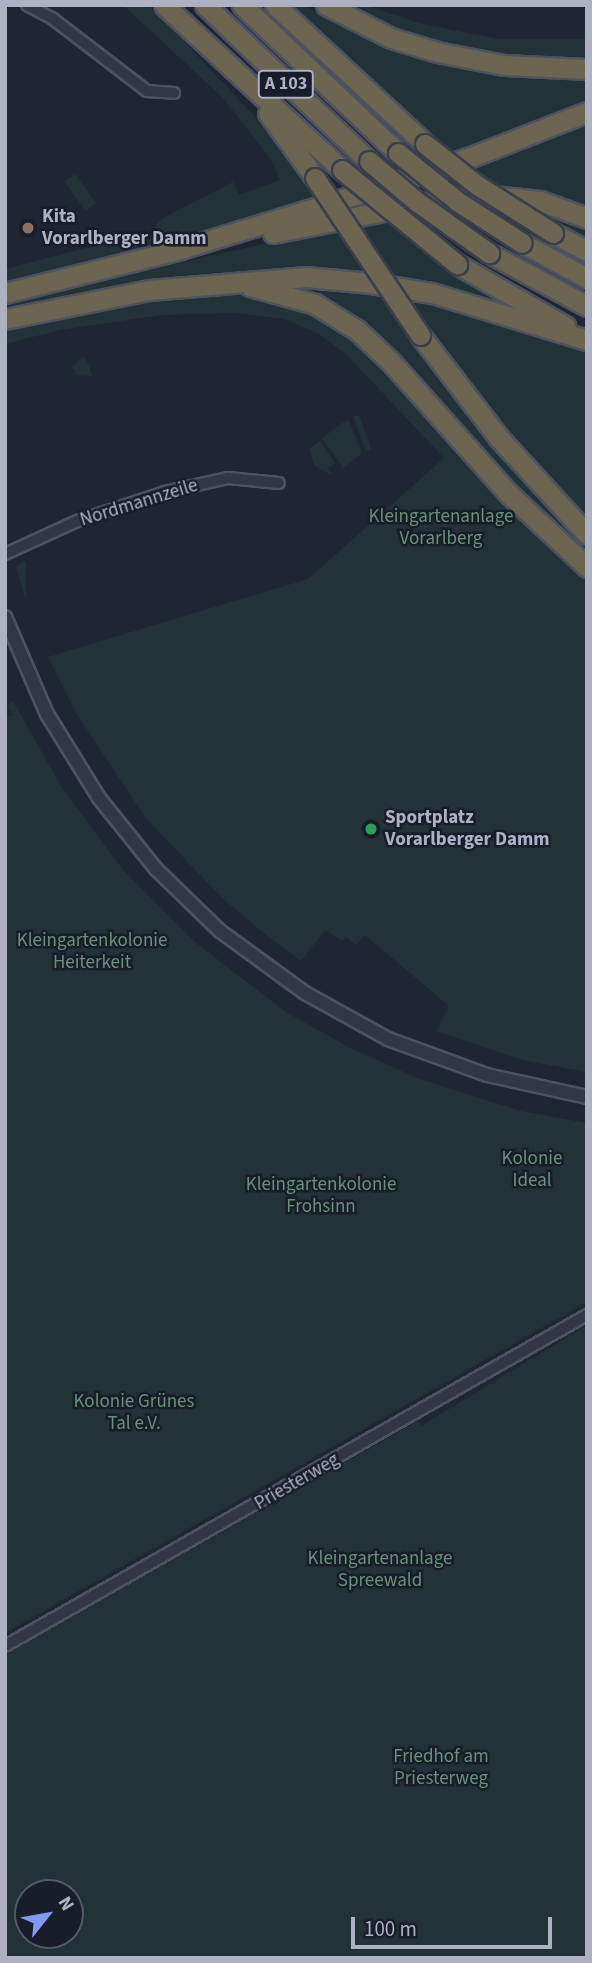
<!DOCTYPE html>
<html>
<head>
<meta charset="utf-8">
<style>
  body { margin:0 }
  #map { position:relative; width:592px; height:1963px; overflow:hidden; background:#202534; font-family:"Source Sans 3",sans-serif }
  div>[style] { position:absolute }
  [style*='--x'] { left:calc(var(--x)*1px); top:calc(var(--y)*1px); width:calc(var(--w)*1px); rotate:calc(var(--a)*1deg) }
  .green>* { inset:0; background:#233237; transform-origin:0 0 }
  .roads { filter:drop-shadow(2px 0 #4e5260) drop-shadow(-2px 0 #4e5260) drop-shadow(0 2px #4e5260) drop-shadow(0 -2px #4e5260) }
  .minor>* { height:10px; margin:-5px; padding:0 5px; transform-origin:5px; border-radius:5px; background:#333745 }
  .tertiary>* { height:12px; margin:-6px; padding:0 6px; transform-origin:6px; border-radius:6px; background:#333745 }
  .motorway>* { height:19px; margin:-9.5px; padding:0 9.5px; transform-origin:9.5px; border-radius:9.5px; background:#6b6551 }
  .bridges { filter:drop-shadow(2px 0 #3b3f4d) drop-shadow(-2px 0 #3b3f4d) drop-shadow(0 2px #3b3f4d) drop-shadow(0 -2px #3b3f4d) }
  .motorway-bridge>* { height:19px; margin:-9.5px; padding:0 9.5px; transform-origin:9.5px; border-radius:9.5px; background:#6b6551 }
  .dots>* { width:19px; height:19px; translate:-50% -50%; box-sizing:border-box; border:4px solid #191d2a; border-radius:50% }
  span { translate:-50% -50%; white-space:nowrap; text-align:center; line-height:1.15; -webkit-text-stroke:5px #191d2a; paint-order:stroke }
  .shield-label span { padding:2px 5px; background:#191d2a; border:2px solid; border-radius:5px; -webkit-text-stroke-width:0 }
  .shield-label { font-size:18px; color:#adb1c2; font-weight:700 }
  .poi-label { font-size:19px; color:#adb1c2; font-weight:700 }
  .left { translate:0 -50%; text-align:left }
  .street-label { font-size:19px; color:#adb1c2 }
  .park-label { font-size:19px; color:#679178 }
  .frame { position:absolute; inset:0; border:7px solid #adb1c2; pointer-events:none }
  .north { position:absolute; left:14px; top:1879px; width:70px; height:70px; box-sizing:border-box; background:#191d2a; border:2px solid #545867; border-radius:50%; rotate:59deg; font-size:19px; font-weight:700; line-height:28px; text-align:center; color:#adb1c2 }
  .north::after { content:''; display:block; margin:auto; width:24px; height:32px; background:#8399f1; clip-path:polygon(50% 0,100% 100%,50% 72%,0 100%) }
  .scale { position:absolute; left:351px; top:1917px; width:201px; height:32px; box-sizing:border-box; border:4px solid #adb1c2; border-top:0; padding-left:9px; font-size:21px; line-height:24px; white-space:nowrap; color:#adb1c2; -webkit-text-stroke:5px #191d2a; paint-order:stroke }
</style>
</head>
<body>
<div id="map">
  <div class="green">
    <i style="clip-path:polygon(123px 5px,148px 5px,183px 40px,255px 117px,317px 198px,195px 235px,5px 282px,5px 269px,148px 232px,165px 217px,233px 182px,239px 195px,280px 180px,270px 158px,223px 98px)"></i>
    <i style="clip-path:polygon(289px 5px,302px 5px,373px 40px,587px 76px,587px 105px,452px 154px)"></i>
    <i style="clip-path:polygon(332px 5px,365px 5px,422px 24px,499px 39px,587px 39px,587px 61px,522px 60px,418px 40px)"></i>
    <i style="clip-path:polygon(587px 119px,587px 211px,495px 186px,469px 167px)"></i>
    <i style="left:75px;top:174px;width:36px;height:13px;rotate:54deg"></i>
    <i style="clip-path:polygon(526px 206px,587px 225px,587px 241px,552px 222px)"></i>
    <i style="clip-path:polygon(385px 220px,447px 267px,513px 307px,426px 284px,298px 270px,208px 273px,147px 280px,5px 309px,5px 304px,65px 289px,294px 237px)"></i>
    <i style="clip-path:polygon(293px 287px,380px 293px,411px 340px,540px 497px,587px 545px,587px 559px,450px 421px)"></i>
    <i style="clip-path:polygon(239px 294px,296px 303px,354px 336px,587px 576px,587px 1072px,522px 1060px,436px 1031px,449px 1006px,365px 935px,356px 945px,346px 937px,342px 941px,325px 930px,301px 961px,266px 935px,222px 898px,145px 817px,76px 713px,48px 657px,308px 579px,444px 458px,347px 355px,319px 334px,285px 319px,235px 313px,161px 315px,60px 330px,5px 344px,5px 330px,54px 318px,178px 297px)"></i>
    <i style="clip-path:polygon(407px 295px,540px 331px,587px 350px,587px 524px,477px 400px,405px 297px)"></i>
    <i style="clip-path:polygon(84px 356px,89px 365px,92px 376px,77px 375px,72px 367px)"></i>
    <i style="left:359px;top:415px;width:37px;height:6px;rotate:70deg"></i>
    <i style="clip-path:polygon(348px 419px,362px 453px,343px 468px,322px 438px)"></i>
    <i style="clip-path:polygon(320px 441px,335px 463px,328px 468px,332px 475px,314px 466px,310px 448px)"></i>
    <i style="clip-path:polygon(25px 561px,26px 562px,26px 601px,16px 566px)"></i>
    <i style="clip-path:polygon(13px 701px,62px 788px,123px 870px,195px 942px,286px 1012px,352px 1049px,422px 1080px,521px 1111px,587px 1123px,587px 1302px,5px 1633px,5px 719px,13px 714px,7px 706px)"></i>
    <i style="clip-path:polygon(evenodd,587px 1325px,587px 1958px,5px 1958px,5px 1655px,418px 1421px,421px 1426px,587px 1325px,28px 1893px,70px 1893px,70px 1935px,28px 1935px,28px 1893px)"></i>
  </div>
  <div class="roads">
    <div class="minor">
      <i style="--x:27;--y:5;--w:30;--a:28"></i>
      <i style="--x:53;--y:19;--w:118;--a:37.5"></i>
      <i style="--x:147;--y:91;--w:27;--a:4"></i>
      <i style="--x:5;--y:554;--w:79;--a:-24.6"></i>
      <i style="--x:77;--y:521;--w:93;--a:-18.2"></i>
      <i style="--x:165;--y:492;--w:65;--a:-12.5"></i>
      <i style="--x:228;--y:478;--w:51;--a:5.6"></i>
      <i style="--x:5;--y:1646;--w:670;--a:-29.63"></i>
    </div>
    <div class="tertiary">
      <i style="--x:5;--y:617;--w:106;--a:66.6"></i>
      <i style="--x:47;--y:714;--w:99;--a:58.2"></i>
      <i style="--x:99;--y:798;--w:91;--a:51.2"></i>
      <i style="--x:156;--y:869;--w:89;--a:44.1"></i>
      <i style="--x:220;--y:931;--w:105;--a:36.1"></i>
      <i style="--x:305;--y:993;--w:95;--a:29"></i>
      <i style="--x:388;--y:1039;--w:105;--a:20"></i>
      <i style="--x:487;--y:1075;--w:102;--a:12.4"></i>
    </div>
    <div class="motorway">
      <i style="--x:164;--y:5;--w:243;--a:42.8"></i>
      <i style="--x:205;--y:5;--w:226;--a:43.6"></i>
      <i style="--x:242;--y:5;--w:215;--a:43.5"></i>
      <i style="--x:275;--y:5;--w:205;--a:42.8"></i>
      <i style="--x:326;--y:5;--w:73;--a:26.9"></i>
      <i style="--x:391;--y:38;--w:48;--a:16.9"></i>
      <i style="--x:437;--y:52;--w:68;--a:11"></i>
      <i style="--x:504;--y:65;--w:83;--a:2.8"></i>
      <i style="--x:268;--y:113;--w:80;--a:54.1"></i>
      <i style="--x:273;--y:233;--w:170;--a:-11.2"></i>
      <i style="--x:440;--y:200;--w:44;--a:-6.5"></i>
      <i style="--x:484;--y:195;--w:56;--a:6.1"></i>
      <i style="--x:540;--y:201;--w:50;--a:19.9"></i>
      <i style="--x:553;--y:233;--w:38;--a:28"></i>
      <i style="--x:522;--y:243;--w:74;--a:28.3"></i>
      <i style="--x:489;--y:253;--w:111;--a:28.4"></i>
      <i style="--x:457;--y:264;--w:125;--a:29.9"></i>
      <i style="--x:250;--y:286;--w:67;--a:15.5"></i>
      <i style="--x:315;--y:304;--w:49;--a:31.8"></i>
      <i style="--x:357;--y:330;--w:45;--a:43.2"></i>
      <i style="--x:390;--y:361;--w:178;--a:48.2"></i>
      <i style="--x:509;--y:494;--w:107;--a:43.1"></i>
      <i style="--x:5;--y:293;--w:181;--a:-14"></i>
      <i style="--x:181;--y:249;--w:153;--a:-17.1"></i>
      <i style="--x:327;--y:204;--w:151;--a:-18.1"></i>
      <i style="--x:471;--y:157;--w:124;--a:-21.2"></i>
      <i style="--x:5;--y:319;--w:147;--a:-11.4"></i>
      <i style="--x:149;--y:290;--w:158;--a:-4.7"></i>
      <i style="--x:306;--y:277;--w:65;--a:5.3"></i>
      <i style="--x:371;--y:283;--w:62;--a:9.3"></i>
      <i style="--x:432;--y:293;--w:162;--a:16.9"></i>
      <i style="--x:420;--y:335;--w:130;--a:52.5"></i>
      <i style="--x:499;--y:438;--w:130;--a:47.5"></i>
    </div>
  </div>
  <div class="bridges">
    <div class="motorway-bridge">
      <i style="--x:425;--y:144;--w:66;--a:38.3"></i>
      <i style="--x:477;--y:185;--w:90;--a:32.3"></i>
      <i style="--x:398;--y:153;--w:76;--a:39.1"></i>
      <i style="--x:457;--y:201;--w:77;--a:32.9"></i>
      <i style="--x:369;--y:161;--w:62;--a:40.4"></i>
      <i style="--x:416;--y:201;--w:90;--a:35.5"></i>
      <i style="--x:342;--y:170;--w:149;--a:39.3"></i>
      <i style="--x:315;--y:178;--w:189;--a:56.2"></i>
    </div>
  </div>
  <div class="dots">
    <i style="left:28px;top:228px;background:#8d6e63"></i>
    <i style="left:371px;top:829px;background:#2e9e5b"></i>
  </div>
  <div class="shield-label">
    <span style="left:286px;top:84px">A 103</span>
  </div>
  <div class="poi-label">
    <span class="left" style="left:42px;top:228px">Kita<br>Vorarlberger Damm</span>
    <span class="left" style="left:385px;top:829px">Sportplatz<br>Vorarlberger Damm</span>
  </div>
  <div class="street-label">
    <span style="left:139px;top:503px;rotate:-17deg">Nordmannzeile</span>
    <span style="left:297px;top:1482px;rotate:-30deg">Priesterweg</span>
  </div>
  <div class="park-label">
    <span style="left:441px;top:528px">Kleingartenanlage<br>Vorarlberg</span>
    <span style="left:92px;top:952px">Kleingartenkolonie<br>Heiterkeit</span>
    <span style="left:532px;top:1170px">Kolonie<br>Ideal</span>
    <span style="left:321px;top:1196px">Kleingartenkolonie<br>Frohsinn</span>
    <span style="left:134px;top:1413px">Kolonie Grünes<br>Tal e.V.</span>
    <span style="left:380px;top:1570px">Kleingartenanlage<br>Spreewald</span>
    <span style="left:441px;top:1768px">Friedhof am<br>Priesterweg</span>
  </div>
  <div class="frame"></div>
  <div class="north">N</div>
  <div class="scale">100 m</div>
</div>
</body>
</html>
